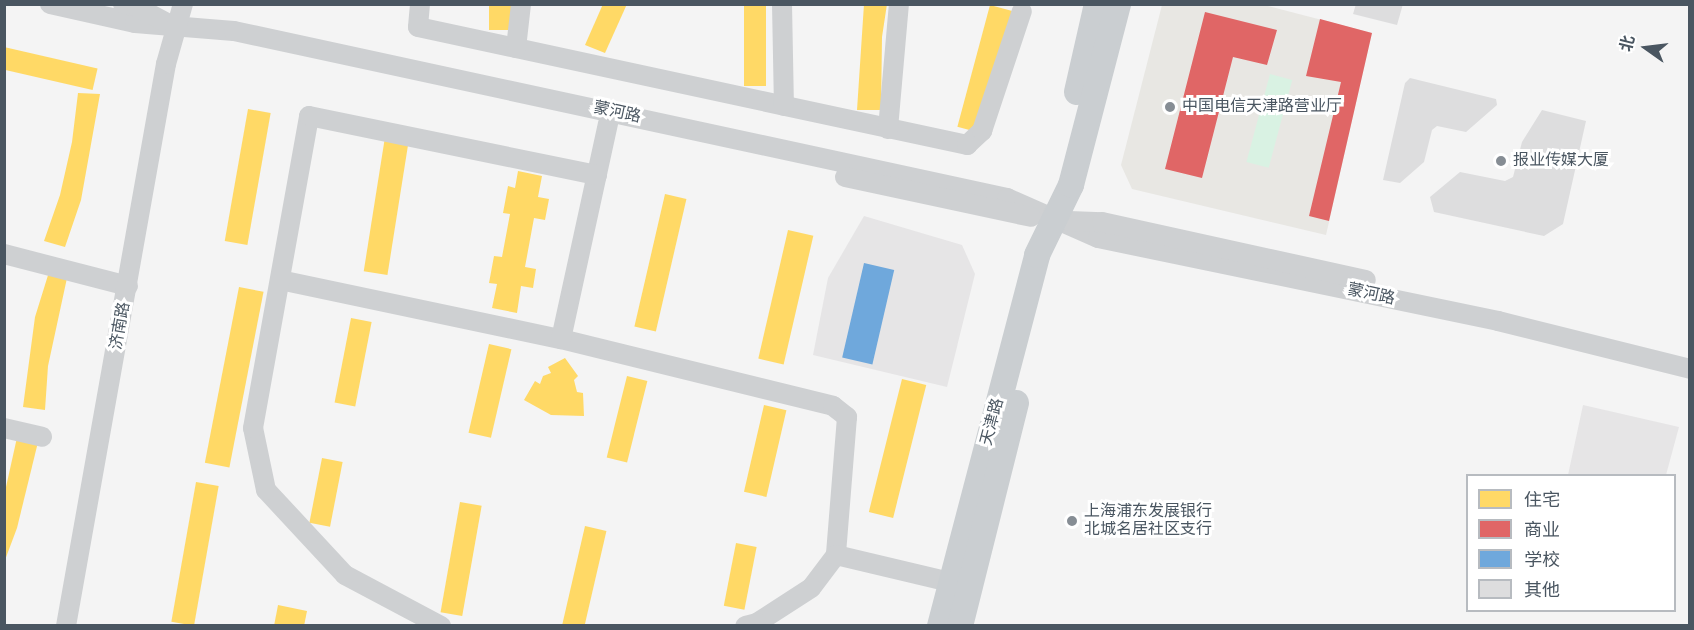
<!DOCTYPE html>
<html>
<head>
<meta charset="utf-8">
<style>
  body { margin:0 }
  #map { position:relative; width:1694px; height:630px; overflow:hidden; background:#f4f4f4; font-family:Overpass,"Noto Sans SC",sans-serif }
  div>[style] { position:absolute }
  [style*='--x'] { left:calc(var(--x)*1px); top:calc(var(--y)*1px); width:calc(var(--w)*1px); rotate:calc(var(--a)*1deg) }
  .commercial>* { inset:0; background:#e8e7e3 }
  .education>* { inset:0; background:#e6e5e6 }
  .green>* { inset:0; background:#d9f2e3; transform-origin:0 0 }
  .homes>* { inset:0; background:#ffd966; transform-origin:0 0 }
  .shops>* { inset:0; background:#e06666 }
  .schools>* { inset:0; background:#6fa8dc; transform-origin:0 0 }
  .building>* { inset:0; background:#ddddde }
  .minor>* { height:20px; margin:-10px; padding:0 10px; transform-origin:10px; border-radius:10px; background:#ced0d2 }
  .major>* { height:26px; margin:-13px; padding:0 13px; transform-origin:13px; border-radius:13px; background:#caced1 }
  .dots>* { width:16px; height:16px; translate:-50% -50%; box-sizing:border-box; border:3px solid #fff; border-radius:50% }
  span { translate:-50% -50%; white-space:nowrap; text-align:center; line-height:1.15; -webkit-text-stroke:6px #fff; paint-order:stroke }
  .poi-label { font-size:16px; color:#4a5661 }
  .left { translate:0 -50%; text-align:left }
  .street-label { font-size:16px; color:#4a5661 }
  .frame { position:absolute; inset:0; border:6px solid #4a5661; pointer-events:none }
  .legend { position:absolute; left:1466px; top:474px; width:210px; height:138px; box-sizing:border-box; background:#fff; border:2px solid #b7bbc0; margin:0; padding:8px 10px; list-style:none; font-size:18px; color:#4a5661 }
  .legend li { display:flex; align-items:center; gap:12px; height:30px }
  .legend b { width:30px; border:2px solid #b7bbc0 }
  .north { position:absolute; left:1616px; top:18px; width:60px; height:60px; -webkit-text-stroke:4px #fff; paint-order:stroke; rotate:284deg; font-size:16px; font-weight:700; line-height:24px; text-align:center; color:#4a5661 }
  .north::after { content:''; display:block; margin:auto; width:21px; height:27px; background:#4a5661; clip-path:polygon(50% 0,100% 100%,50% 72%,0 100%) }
</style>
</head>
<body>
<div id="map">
  <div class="commercial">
    <i style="clip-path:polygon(1162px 5px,1264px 5px,1372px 33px,1326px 235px,1132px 189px,1121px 165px)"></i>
  </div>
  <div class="education">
    <i style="clip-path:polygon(864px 216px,962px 245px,975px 274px,947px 387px,813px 355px,828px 278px)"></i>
    <i style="clip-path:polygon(1583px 405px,1679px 427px,1666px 475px,1568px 475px)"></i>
  </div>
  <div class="green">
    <i style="left:1270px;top:74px;width:23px;height:91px;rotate:15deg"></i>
  </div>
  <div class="homes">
    <i style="left:489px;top:4px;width:22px;height:26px"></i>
    <i style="clip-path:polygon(603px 4px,627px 4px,605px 53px,585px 45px)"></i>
    <i style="left:744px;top:4px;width:22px;height:82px"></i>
    <i style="clip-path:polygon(864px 4px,887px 4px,882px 37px,881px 110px,857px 110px)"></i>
    <i style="left:990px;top:5px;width:23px;height:126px;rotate:15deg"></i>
    <i style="left:4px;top:47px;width:96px;height:22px;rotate:13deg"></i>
    <i style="clip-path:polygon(78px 93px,100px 94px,81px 200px,65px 247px,44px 241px,60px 195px,72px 142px)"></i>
    <i style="left:248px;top:109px;width:23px;height:134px;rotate:10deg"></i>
    <i style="left:385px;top:137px;width:24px;height:136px;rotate:9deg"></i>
    <i style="clip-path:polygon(518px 171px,542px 176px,538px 197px,549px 199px,545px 220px,534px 218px,525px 267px,536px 269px,533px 288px,521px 286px,517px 313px,492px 308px,497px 284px,489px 283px,494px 256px,502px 257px,510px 214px,503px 213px,508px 186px,515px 188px)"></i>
    <i style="left:665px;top:194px;width:22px;height:136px;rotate:13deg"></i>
    <i style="left:788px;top:230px;width:26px;height:132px;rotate:13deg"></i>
    <i style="clip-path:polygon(49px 272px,67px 278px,48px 366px,45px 410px,23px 407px,35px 317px)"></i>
    <i style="left:239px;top:287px;width:25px;height:179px;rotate:11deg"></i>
    <i style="left:351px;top:318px;width:21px;height:86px;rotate:11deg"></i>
    <i style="left:489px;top:344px;width:23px;height:91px;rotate:13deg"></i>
    <i style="clip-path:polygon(565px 358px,578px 376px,574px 380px,577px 392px,583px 393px,584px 416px,551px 415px,524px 400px,535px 381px,540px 384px,543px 376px,551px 373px,548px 367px)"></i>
    <i style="left:627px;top:376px;width:21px;height:84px;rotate:14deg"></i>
    <i style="left:902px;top:379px;width:25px;height:137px;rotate:14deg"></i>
    <i style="left:764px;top:405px;width:23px;height:89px;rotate:13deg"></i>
    <i style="clip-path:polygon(18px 433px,39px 438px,17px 528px,5px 560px,4px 496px)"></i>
    <i style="left:322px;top:458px;width:21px;height:66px;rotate:11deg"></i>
    <i style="left:196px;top:482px;width:23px;height:142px;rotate:10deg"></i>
    <i style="left:460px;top:502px;width:22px;height:112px;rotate:10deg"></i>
    <i style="left:585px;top:526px;width:22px;height:102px;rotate:13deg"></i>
    <i style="left:736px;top:543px;width:21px;height:64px;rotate:11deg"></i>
    <i style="clip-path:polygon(278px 605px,307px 611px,304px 626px,274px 626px)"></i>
  </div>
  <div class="shops">
    <i style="clip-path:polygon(1205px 12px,1277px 30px,1267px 65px,1233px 57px,1202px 178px,1165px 169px)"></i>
    <i style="clip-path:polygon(1320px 19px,1372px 33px,1329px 221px,1309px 216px,1341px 82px,1306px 76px)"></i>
  </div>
  <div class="schools">
    <i style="left:864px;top:263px;width:31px;height:97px;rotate:13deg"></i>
  </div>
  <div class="building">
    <i style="clip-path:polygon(1356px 4px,1403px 4px,1397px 25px,1353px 14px)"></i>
    <i style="clip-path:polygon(1410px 78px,1496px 99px,1497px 105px,1466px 132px,1437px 126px,1432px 130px,1424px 162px,1400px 183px,1383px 180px,1405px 83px)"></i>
    <i style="clip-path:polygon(1542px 110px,1586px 121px,1563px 224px,1544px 236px,1434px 212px,1430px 197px,1460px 172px,1505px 181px,1513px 177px,1522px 142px)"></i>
  </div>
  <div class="minor">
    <i style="--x:50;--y:4;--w:87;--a:12.6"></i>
    <i style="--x:135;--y:23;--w:99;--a:4.6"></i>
    <i style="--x:234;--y:31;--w:791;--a:12.19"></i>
    <i style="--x:1007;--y:198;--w:99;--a:23.7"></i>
    <i style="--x:1098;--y:238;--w:409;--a:11.7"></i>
    <i style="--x:1498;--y:321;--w:198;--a:14"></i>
    <i style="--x:123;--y:4;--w:14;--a:12"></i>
    <i style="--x:137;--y:7;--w:32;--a:28"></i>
    <i style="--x:420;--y:4;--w:23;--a:95"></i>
    <i style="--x:418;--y:27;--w:562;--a:12.13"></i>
    <i style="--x:967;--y:145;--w:21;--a:-43"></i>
    <i style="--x:982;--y:131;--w:126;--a:-71.6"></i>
    <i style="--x:782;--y:4;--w:102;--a:88.9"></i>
    <i style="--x:516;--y:48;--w:44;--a:-83.5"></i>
    <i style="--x:888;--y:129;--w:125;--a:-85"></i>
    <i style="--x:845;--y:177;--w:190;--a:12.1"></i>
    <i style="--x:1069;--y:221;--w:33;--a:2"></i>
    <i style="--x:1102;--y:222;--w:270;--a:12.4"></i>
    <i style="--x:4;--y:254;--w:128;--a:14.5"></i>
    <i style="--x:280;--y:280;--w:287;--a:11.9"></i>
    <i style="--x:561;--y:339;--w:280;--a:13.8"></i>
    <i style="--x:833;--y:406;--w:18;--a:38"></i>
    <i style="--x:847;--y:417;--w:138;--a:94.6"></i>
    <i style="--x:836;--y:555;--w:41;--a:127.1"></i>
    <i style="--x:811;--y:588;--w:64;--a:147.1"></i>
    <i style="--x:757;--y:623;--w:12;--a:166"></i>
    <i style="--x:561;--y:339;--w:221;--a:-77.7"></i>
    <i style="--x:4;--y:428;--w:39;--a:13"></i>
    <i style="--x:836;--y:555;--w:117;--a:13.3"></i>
    <i style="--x:66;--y:626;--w:571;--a:-79.91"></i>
    <i style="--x:166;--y:64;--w:62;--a:-74.2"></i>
    <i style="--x:441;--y:626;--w:109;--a:-152"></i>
    <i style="--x:345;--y:575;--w:116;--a:-132.9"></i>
    <i style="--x:266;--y:490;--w:63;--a:-101.8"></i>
    <i style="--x:253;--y:428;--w:317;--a:-79.8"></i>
    <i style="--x:309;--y:116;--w:294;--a:11.6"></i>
  </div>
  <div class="major">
    <i style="--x:1077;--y:92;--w:90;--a:-77.2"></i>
    <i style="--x:940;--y:626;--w:383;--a:-75.3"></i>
    <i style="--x:1037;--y:255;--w:78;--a:-64.1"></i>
    <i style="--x:1071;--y:185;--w:187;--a:-75.4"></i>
    <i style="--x:960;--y:626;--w:230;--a:-75.9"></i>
  </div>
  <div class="dots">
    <i style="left:1170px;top:107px;background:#868d94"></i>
    <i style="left:1501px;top:161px;background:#868d94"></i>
    <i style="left:1072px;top:521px;background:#868d94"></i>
  </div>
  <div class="poi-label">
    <span class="left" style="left:1182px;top:107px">中国电信天津路营业厅</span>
    <span class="left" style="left:1513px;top:161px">报业传媒大厦</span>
    <span class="left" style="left:1084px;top:521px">上海浦东发展银行<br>北城名居社区支行</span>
  </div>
  <div class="street-label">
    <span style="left:617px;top:113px;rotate:12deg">蒙河路</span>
    <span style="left:1371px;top:295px;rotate:12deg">蒙河路</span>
    <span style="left:121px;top:326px;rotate:-80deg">济南路</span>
    <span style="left:993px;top:422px;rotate:-75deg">天津路</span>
  </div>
  <div class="frame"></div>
  <ul class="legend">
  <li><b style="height:16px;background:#ffd966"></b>住宅</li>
  <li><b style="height:16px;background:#e06666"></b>商业</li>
  <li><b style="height:16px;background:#6fa8dc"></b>学校</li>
  <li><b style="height:16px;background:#ddddde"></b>其他</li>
  </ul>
  <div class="north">北</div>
</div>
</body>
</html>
